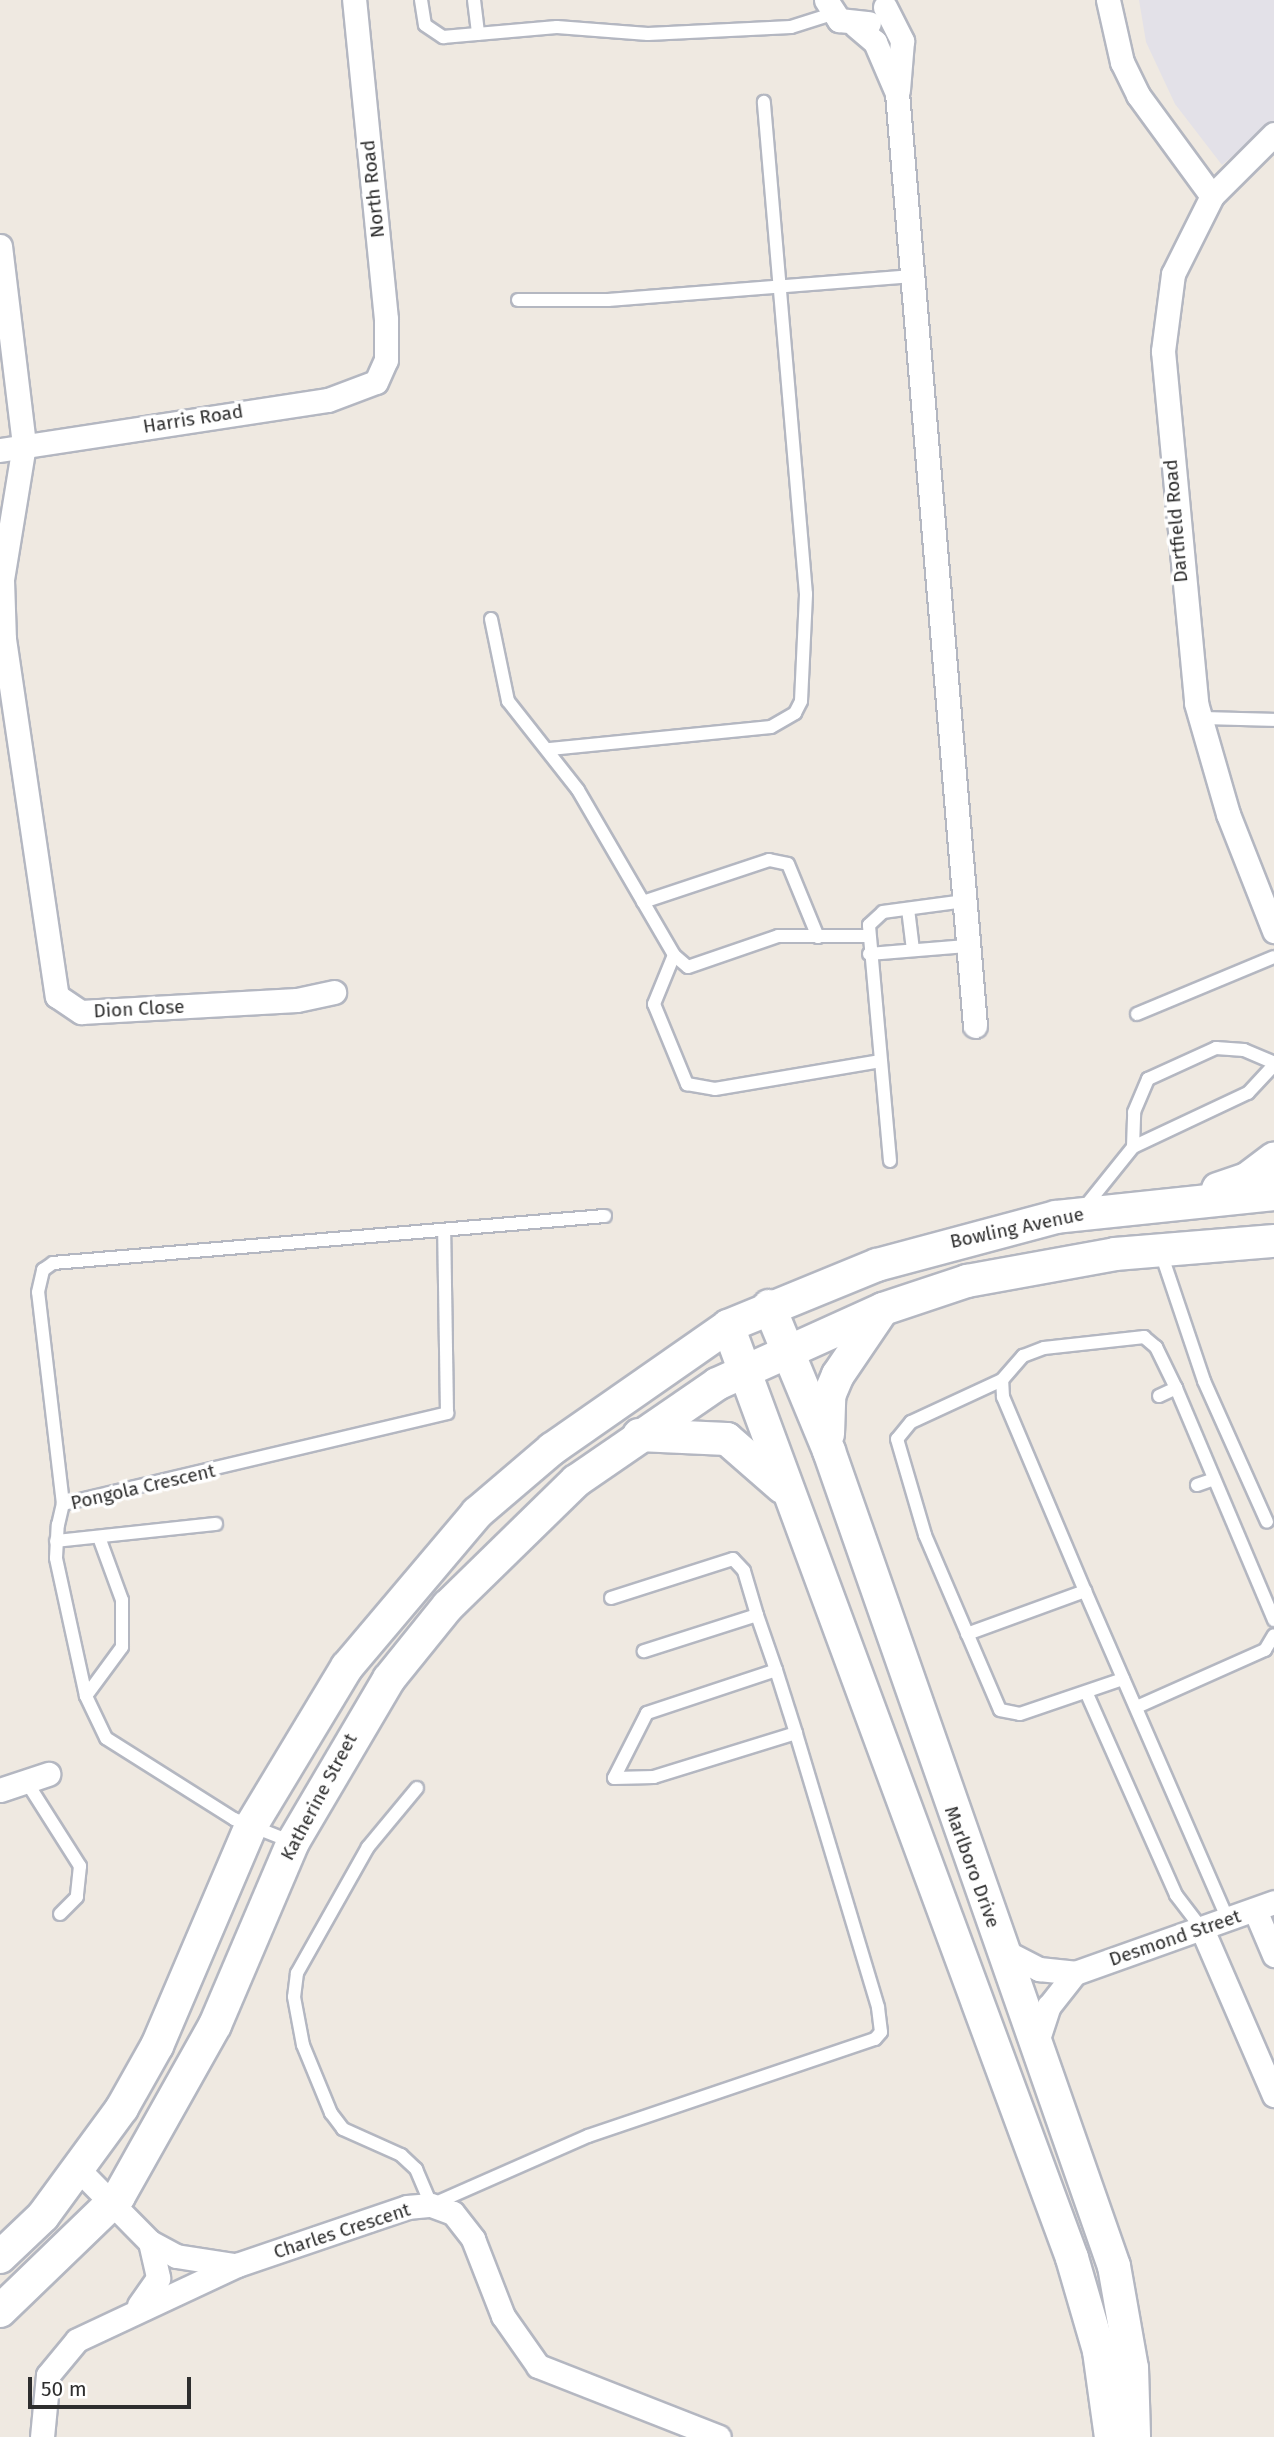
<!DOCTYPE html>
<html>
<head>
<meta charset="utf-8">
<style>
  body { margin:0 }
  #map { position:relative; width:1274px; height:2437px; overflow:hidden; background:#efe9e1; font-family:"Fira Sans",sans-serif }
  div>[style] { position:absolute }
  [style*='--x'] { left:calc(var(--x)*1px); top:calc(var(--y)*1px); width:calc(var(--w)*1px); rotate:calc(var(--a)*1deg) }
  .industrial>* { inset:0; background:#e3e1e8 }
  .roads { filter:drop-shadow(2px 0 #b4b7c1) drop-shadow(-2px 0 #b4b7c1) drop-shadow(0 2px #b4b7c1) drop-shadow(0 -2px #b4b7c1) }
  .lane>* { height:12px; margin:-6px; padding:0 6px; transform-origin:6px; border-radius:6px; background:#fff }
  .street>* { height:23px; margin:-11.5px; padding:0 11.5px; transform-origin:11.5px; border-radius:11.5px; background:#fff }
  .secondary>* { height:32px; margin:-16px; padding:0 16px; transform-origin:16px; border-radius:16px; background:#fff }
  span { translate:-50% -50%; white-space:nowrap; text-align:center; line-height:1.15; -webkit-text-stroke:7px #fff; paint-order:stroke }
  .street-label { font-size:19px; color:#2e2e2e }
  .scale { position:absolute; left:28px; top:2377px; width:163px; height:32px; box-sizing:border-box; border:4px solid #2e2e2e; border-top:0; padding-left:9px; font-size:21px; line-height:24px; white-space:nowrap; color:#2e2e2e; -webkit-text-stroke:5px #fff; paint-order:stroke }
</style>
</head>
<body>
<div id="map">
  <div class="industrial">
    <i style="clip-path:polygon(1139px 0,1274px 0,1274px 121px,1222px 165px,1175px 104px,1146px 42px)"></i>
  </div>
  <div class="roads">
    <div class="lane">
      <i style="--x:421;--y:0;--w:25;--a:81"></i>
      <i style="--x:425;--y:25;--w:22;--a:34"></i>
      <i style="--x:443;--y:37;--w:114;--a:-5"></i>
      <i style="--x:557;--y:27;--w:91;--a:4.4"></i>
      <i style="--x:648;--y:34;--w:143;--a:-2.8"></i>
      <i style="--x:791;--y:27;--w:43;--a:-17.6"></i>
      <i style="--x:474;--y:0;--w:34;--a:83"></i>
      <i style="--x:518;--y:300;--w:90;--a:0"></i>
      <i style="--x:608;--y:300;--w:306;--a:-4.5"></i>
      <i style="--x:491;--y:619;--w:84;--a:78.3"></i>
      <i style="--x:508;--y:701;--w:113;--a:51.8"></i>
      <i style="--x:578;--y:790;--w:191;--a:59.8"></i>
      <i style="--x:674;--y:955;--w:18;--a:41"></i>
      <i style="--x:688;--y:967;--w:95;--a:-19"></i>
      <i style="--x:778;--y:936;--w:89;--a:0"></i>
      <i style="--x:1200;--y:718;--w:74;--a:1.5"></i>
      <i style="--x:550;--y:749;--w:222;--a:-5.7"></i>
      <i style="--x:771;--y:727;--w:28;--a:-30"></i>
      <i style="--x:795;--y:713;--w:13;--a:-63"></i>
      <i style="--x:801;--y:701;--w:107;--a:-87.3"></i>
      <i style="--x:806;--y:594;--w:494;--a:-94.9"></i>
      <i style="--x:643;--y:902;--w:133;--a:-18.4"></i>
      <i style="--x:769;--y:860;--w:19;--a:12"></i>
      <i style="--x:788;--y:864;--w:79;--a:67.7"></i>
      <i style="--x:908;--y:909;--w:41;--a:83"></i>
      <i style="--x:869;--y:954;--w:98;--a:-4.7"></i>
      <i style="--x:674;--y:955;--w:53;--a:112.2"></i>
      <i style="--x:654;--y:1004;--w:87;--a:67.6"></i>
      <i style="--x:687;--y:1084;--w:28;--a:10"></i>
      <i style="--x:715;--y:1089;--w:168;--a:-9.6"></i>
      <i style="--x:1137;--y:1014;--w:148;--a:-22.6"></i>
      <i style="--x:1133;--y:1147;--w:35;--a:-88"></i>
      <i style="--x:1134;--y:1112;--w:36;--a:-67"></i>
      <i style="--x:1148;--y:1079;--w:75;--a:-24.5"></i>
      <i style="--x:1216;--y:1048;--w:28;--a:4"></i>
      <i style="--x:1244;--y:1050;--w:33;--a:23"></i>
      <i style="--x:890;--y:1161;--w:237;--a:-95.1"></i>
      <i style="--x:869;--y:925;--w:19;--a:-43"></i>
      <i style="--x:883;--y:912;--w:82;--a:-7.7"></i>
      <i style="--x:1084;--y:1208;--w:78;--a:-51.2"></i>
      <i style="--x:1133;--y:1147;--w:127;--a:-25.2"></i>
      <i style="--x:1248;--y:1093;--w:38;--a:-47"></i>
      <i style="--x:1160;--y:1250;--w:138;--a:71.4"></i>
      <i style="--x:1204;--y:1381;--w:154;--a:65.9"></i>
      <i style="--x:1002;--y:1380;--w:100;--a:155.2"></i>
      <i style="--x:911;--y:1422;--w:22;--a:129"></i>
      <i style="--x:897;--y:1439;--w:100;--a:73.7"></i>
      <i style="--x:925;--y:1535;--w:190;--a:66.8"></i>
      <i style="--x:1000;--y:1710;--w:20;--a:11"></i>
      <i style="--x:1020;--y:1714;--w:109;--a:-18.8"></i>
      <i style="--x:1159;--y:1396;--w:19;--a:-25"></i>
      <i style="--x:1197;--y:1485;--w:18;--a:-19"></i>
      <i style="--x:63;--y:1504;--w:213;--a:-96.7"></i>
      <i style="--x:38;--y:1292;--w:23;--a:-77"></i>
      <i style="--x:43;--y:1270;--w:12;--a:-35"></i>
      <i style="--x:53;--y:1263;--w:554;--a:-4.87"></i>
      <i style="--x:56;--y:1541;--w:161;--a:-6.1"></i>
      <i style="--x:1085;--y:1591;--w:211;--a:-112.9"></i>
      <i style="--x:1003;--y:1397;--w:17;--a:-93"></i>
      <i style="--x:1002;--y:1380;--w:32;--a:-49"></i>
      <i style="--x:1023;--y:1356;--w:22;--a:-21"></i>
      <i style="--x:1044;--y:1348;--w:101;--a:-6.3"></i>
      <i style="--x:1144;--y:1337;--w:16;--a:40"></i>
      <i style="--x:1156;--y:1347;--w:46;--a:64"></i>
      <i style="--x:1176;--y:1388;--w:252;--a:67.1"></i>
      <i style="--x:611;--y:1598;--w:128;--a:-17.7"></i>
      <i style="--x:733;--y:1559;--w:16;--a:47"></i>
      <i style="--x:744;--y:1571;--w:46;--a:73.5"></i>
      <i style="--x:967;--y:1634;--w:126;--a:-20"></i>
      <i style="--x:1085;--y:1591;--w:359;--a:66.5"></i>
      <i style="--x:776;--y:1670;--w:66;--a:72.4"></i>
      <i style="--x:1087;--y:1694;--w:220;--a:66.1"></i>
      <i style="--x:1176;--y:1895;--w:43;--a:52.6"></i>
      <i style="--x:86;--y:1696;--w:61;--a:-53.7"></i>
      <i style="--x:122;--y:1647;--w:47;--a:-90"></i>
      <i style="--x:122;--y:1600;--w:67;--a:-110.1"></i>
      <i style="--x:1139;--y:1706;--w:138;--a:-24"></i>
      <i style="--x:1265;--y:1650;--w:17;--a:-59"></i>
      <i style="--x:26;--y:1781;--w:101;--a:57.6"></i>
      <i style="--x:80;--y:1866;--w:31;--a:96"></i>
      <i style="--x:77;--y:1897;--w:24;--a:135"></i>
      <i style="--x:417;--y:1788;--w:77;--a:129.7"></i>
      <i style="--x:368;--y:1847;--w:145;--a:119.4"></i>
      <i style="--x:297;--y:1973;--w:24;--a:97"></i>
      <i style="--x:294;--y:1997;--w:49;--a:79.4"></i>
      <i style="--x:303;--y:2045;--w:74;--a:67.6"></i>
      <i style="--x:331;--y:2113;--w:20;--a:53"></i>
      <i style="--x:343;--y:2129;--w:64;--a:24.1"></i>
      <i style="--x:401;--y:2155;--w:21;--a:43"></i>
      <i style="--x:416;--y:2169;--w:39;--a:67"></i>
      <i style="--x:431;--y:2205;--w:171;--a:-23.7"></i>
      <i style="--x:588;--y:2136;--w:303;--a:-18.7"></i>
      <i style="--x:875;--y:2039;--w:9;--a:-49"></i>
      <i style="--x:881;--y:2032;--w:25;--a:-97"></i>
      <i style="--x:878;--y:2007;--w:286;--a:-106.7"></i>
      <i style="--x:796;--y:1733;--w:149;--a:162.8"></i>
      <i style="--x:654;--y:1777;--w:40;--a:178.6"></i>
      <i style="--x:614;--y:1778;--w:73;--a:-63.1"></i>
      <i style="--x:647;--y:1713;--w:136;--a:-18.4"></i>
      <i style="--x:776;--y:1670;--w:58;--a:-109.1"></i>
      <i style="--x:757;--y:1615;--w:119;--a:162.3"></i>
      <i style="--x:292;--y:1842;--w:62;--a:-158.4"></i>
      <i style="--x:234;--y:1819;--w:151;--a:-147.7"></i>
      <i style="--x:106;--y:1738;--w:47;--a:-115.5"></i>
      <i style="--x:86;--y:1696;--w:141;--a:-102.3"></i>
      <i style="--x:56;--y:1558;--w:33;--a:-87"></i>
      <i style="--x:58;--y:1525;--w:22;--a:-77"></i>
      <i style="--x:63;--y:1504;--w:395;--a:-13.3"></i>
      <i style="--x:447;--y:1413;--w:183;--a:-90.9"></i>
    </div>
    <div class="street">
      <i style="--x:826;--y:0;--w:24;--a:57"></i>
      <i style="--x:839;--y:20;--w:30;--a:6"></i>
      <i style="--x:1108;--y:0;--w:64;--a:77.3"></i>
      <i style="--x:1122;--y:62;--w:37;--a:64"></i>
      <i style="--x:1138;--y:95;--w:125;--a:53.8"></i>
      <i style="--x:885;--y:7;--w:38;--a:63"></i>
      <i style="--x:902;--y:41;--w:49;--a:94.7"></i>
      <i style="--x:856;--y:26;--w:25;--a:40"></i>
      <i style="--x:875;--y:42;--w:56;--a:66.7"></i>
      <i style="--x:897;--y:93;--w:936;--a:85.22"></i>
      <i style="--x:1274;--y:134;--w:88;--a:135"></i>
      <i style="--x:1212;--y:196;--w:87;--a:116.6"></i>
      <i style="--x:1173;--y:274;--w:78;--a:97.4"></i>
      <i style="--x:1163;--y:351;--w:354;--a:84.6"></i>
      <i style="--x:1196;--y:703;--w:116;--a:73.9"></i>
      <i style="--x:1228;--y:814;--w:126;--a:68.5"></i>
      <i style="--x:0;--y:246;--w:200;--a:83.1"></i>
      <i style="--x:24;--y:445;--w:137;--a:99.3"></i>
      <i style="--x:2;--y:580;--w:59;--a:88.1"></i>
      <i style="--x:4;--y:639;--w:361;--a:81.6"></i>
      <i style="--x:57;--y:996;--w:29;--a:34"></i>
      <i style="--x:81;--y:1012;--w:216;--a:-3.2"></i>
      <i style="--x:297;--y:1000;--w:38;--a:-12"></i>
      <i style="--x:0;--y:450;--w:332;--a:-8.7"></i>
      <i style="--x:328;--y:400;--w:51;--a:-20.6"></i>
      <i style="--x:376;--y:382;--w:24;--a:-66"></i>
      <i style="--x:386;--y:360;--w:41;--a:-90"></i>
      <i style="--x:386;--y:319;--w:321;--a:-95.7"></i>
      <i style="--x:0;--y:1790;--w:51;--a:-18.4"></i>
      <i style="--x:1255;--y:1910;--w:49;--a:67.1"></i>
      <i style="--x:1202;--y:1929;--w:181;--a:66.6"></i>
      <i style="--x:1002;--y:1950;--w:42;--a:27.2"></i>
      <i style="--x:1039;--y:1969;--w:36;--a:6"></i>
      <i style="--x:1037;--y:2042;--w:38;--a:-72"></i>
      <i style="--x:1049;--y:2006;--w:42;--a:-51.8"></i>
      <i style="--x:1075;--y:1973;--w:211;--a:-19.6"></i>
      <i style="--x:79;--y:2170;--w:101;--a:45.4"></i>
      <i style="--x:150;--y:2242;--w:37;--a:77"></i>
      <i style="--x:158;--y:2278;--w:33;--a:125"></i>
      <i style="--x:150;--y:2242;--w:30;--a:28"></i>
      <i style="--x:176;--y:2256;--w:59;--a:8.8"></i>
      <i style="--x:42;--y:2437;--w:62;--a:-84.5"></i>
      <i style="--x:48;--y:2375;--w:45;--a:-50.4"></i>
      <i style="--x:77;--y:2340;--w:177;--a:-25.1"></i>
      <i style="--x:237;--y:2265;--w:180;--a:-18.8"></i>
      <i style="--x:407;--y:2207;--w:24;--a:-5"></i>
      <i style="--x:431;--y:2205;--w:23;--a:20"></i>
      <i style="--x:453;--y:2213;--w:33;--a:52"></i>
      <i style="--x:473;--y:2239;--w:83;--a:68.7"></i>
      <i style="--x:503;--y:2316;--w:61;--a:55"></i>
      <i style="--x:538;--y:2366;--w:194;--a:21.4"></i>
    </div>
    <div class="secondary">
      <i style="--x:1218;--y:1189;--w:31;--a:-19"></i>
      <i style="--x:1247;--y:1179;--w:34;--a:-37"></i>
      <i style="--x:769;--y:1306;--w:157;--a:67.5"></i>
      <i style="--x:829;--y:1451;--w:863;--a:70.73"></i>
      <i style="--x:1114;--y:2266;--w:104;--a:80"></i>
      <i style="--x:1132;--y:2368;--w:69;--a:88.3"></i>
      <i style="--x:728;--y:1326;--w:993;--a:69.74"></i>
      <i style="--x:1072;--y:2258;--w:97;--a:73.8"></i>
      <i style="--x:1099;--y:2351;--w:87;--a:82.1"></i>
      <i style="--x:828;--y:1434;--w:38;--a:-88"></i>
      <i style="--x:829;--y:1396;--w:23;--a:-67"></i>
      <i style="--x:838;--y:1375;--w:78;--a:-55.9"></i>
      <i style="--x:639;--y:1435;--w:88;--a:2.6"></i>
      <i style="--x:727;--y:1439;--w:73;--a:41.1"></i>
      <i style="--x:0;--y:2257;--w:59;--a:-43.6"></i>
      <i style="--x:43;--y:2216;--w:134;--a:-53.8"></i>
      <i style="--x:122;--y:2108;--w:71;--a:-60.6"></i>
      <i style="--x:157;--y:2046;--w:239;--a:-66.9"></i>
      <i style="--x:251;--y:1826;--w:186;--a:-58.9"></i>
      <i style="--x:347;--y:1667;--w:202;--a:-49.8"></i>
      <i style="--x:477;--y:1513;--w:99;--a:-40.5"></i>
      <i style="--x:552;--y:1449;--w:215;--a:-34.9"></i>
      <i style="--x:728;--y:1326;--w:161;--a:-22.3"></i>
      <i style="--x:877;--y:1265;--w:185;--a:-15"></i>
      <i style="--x:1056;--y:1217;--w:219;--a:-6"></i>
      <i style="--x:0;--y:2311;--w:165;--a:-44"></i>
      <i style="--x:119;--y:2196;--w:196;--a:-60.7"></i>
      <i style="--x:215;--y:2025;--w:199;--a:-66.9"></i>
      <i style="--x:293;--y:1842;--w:189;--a:-59.5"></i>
      <i style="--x:389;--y:1679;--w:94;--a:-51.1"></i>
      <i style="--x:448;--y:1606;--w:179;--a:-44.3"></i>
      <i style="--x:576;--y:1481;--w:171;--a:-34.5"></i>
      <i style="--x:717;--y:1384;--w:182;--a:-24.3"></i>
      <i style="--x:883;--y:1309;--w:89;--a:-18.4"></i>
      <i style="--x:967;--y:1281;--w:150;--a:-10.3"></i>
      <i style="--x:1115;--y:1254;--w:160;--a:-4.7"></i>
    </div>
  </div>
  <div class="street-label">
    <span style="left:373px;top:189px;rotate:-96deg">North Road</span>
    <span style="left:193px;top:419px;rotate:-9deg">Harris Road</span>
    <span style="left:1176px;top:521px;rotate:-95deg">Dartfield Road</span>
    <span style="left:139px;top:1009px;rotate:-3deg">Dion Close</span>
    <span style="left:1017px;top:1228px;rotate:-12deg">Bowling Avenue</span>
    <span style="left:143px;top:1487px;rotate:-13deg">Pongola Crescent</span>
    <span style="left:319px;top:1797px;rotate:-62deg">Katherine Street</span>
    <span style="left:972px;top:1867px;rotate:70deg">Marlboro Drive</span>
    <span style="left:1175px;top:1938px;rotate:-19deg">Desmond Street</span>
    <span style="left:342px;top:2231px;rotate:-18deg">Charles Crescent</span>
  </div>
  <div class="scale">50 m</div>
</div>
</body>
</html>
